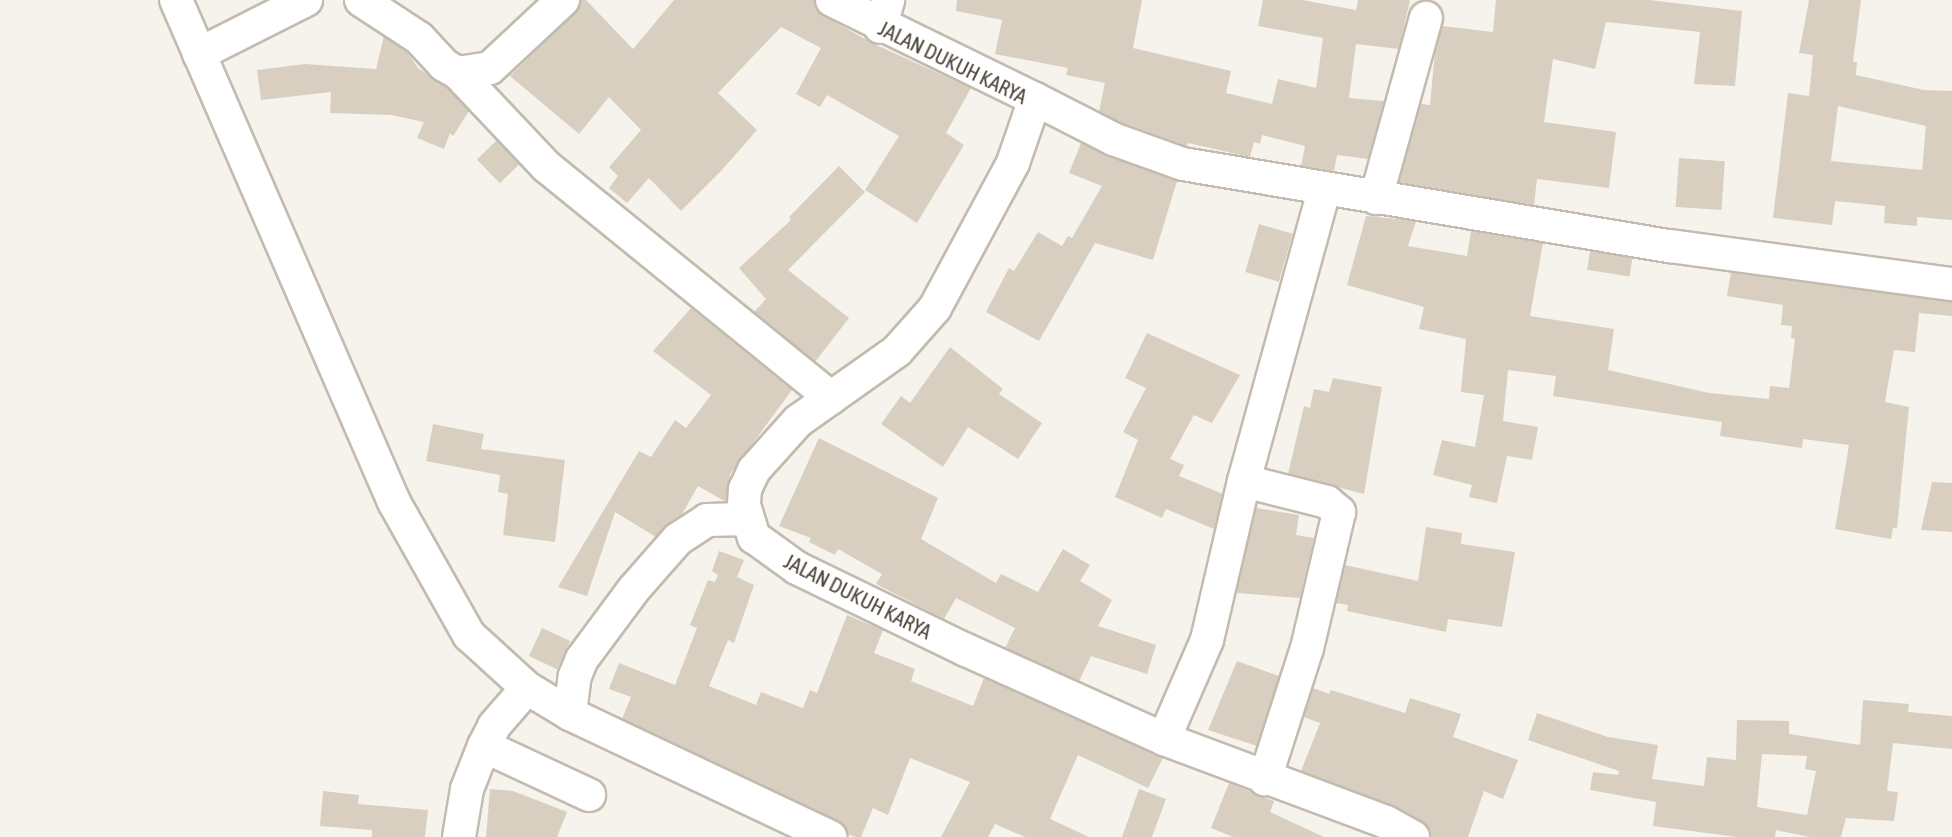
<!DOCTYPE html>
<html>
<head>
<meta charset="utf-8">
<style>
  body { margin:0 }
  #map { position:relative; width:1952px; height:837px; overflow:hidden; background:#f6f3ec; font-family:"Asap Condensed",sans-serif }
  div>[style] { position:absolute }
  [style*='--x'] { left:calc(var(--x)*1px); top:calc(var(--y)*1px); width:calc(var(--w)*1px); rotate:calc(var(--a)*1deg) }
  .building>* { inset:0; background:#d8cfc1; transform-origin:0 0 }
  .roads { filter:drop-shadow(2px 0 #c2bbae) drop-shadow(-2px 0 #c2bbae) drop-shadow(0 2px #c2bbae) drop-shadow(0 -2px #c2bbae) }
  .minor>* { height:32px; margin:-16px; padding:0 16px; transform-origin:16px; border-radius:16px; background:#fff }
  span { translate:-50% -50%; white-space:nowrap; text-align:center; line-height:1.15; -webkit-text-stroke:5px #fff; paint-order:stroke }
  .street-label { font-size:21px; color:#4b4439 }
</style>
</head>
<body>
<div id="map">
  <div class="building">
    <i style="clip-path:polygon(580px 0,586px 0,633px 49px,674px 0,814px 0,824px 16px,874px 44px,971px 88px,946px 133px,964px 145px,917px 223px,865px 190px,899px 136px,827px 95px,820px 107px,796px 94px,821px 48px,781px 27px,718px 93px,757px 130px,721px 171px,681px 211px,649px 178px,627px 203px,609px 188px,618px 176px,609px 167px,641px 130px,609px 97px,579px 134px,510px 76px,575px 13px)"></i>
    <i style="clip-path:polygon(957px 0,1142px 0,1133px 48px,1231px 71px,1226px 93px,1272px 104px,1278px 79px,1316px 88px,1323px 38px,1258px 26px,1263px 0,1302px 0,1356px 10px,1358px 0,1410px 0,1399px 49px,1356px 44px,1349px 98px,1384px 101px,1368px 159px,1337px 155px,1334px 171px,1301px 166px,1305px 146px,1262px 135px,1260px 144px,1254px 142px,1250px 157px,1188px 143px,1187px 146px,1120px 122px,1099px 112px,1105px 83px,1066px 75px,1068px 68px,995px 54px,1002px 20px,956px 11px)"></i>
    <i style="clip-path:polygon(1496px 0,1649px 0,1742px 11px,1735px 86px,1694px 84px,1700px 32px,1606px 22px,1595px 69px,1553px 59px,1544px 122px,1616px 132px,1609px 188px,1537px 179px,1534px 205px,1399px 182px,1421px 104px,1430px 105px,1435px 52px,1442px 26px,1493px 32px)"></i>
    <i style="clip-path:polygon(evenodd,1809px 0,1861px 0,1853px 62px,1857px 62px,1856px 75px,1924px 90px,1952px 91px,1952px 220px,1917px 217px,1917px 226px,1884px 223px,1885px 206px,1835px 201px,1832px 225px,1773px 218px,1788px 93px,1809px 96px,1813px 55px,1799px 53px,1809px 0,1838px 106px,1926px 126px,1922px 170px,1831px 161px,1838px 106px)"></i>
    <i style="clip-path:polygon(384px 36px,407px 52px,418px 68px,447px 87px,469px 111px,453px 136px,450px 133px,444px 149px,417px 138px,424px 122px,391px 115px,330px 113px,331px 92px,261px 100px,257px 70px,305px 64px,376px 69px)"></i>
    <i style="left:497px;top:140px;width:33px;height:28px;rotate:46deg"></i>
    <i style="clip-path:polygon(1081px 143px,1177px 181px,1153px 260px,1095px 243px,1039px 341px,986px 312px,1009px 268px,1014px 271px,1038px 232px,1062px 246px,1068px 236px,1072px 238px,1102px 186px,1069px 173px)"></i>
    <i style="left:1679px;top:158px;width:46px;height:49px;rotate:4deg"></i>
    <i style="clip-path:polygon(839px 166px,865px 192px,788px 270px,849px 318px,815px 362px,754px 312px,766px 299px,739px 268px,791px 220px,789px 217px)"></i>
    <i style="clip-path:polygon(1366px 216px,1416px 221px,1408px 246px,1467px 256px,1471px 231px,1543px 243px,1530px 316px,1614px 329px,1608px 370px,1709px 393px,1769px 399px,1770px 386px,1789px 388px,1795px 339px,1791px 338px,1792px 326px,1781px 325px,1783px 305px,1727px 296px,1731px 272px,1952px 302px,1952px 316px,1919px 313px,1915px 352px,1894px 350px,1885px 402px,1909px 407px,1897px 528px,1893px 528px,1891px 539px,1835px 529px,1849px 445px,1803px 439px,1802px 448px,1720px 436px,1722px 422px,1553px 396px,1556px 376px,1508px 370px,1503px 421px,1538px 427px,1532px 460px,1507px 456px,1497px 503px,1469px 497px,1472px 485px,1433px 475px,1442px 440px,1475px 447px,1484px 395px,1461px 392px,1466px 339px,1419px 329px,1424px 307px,1347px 285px)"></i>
    <i style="left:1259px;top:224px;width:35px;height:50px;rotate:16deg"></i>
    <i style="left:1590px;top:251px;width:43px;height:19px;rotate:9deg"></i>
    <i style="clip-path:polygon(691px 308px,792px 390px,730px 474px,726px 502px,698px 486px,681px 516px,656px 537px,615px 512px,587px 596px,558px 587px,639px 451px,651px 457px,675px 420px,686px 428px,711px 395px,653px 351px)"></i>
    <i style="clip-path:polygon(1147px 333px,1240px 375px,1212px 423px,1194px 415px,1170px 459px,1184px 465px,1179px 476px,1223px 494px,1214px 529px,1166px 509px,1162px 518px,1115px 497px,1138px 440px,1123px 432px,1146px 388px,1125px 378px)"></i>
    <i style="clip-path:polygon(950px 347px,1003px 389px,999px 394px,1042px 423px,1018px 459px,968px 427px,943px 467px,881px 424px,901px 396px,910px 403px)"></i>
    <i style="clip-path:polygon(1333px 378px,1382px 387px,1364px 494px,1288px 474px,1304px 406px,1310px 408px,1314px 389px,1329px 392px)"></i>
    <i style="clip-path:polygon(433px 424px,484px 434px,481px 449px,565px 460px,555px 542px,503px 535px,508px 494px,498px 492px,500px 475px,426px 461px)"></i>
    <i style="clip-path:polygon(819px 438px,938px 498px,921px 539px,996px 583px,1001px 574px,1038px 592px,1063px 549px,1090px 565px,1080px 581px,1112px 600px,1098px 626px,1156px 645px,1147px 674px,1091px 656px,1079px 681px,1005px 648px,1015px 628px,956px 598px,944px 619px,876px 584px,882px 574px,838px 549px,835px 555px,809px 542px,811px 538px,779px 526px)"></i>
    <i style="clip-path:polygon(1932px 482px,1952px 483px,1952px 532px,1921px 530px)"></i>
    <i style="clip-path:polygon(1256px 508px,1299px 515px,1296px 535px,1314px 538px,1300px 598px,1236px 593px)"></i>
    <i style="clip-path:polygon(1426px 527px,1462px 533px,1461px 544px,1515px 552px,1502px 627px,1448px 619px,1446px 632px,1347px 611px,1348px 605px,1336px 603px,1345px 565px,1418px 581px)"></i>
    <i style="clip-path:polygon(719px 551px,744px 560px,737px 577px,754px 585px,734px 643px,728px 640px,709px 686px,756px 705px,761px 692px,803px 708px,810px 690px,817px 693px,847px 615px,883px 630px,874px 653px,915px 669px,911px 681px,973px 706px,984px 678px,1163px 758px,1148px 788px,1078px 755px,1050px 819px,1089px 837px,1025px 837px,995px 824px,988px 837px,941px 837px,970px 782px,910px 758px,888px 815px,873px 808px,861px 837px,856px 837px,847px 834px,838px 821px,622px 719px,631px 697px,609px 689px,619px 663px,675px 685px,697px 628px,690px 625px,708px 580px,715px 582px,718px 575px,712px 571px)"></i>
    <i style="left:542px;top:628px;width:31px;height:31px;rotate:25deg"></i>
    <i style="clip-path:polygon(1237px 661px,1279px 676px,1257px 746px,1208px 730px)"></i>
    <i style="clip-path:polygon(1313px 688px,1329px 694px,1331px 690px,1405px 713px,1410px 698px,1461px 714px,1453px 737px,1518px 760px,1503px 799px,1484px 791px,1468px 837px,1431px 837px,1431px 830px,1422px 822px,1395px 806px,1301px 771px,1320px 723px,1304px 717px)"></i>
    <i style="clip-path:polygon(evenodd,1863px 700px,1909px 704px,1908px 712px,1952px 716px,1952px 749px,1893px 743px,1887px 791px,1898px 792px,1894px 821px,1846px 818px,1841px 837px,1810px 837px,1776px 830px,1775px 837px,1737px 837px,1653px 826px,1656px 802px,1590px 790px,1593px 772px,1618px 775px,1619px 771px,1528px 740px,1537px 713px,1608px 737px,1658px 745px,1652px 779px,1704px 786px,1707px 757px,1736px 760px,1737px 720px,1789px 721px,1789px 734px,1860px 745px,1863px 700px,1762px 754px,1807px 756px,1805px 769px,1816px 771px,1807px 815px,1757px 807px,1762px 754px)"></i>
    <i style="clip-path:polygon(1229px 783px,1274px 801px,1270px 812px,1324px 837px,1233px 837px,1211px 828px)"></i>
    <i style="clip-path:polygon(490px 789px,513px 791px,567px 812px,557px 837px,486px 837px)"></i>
    <i style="clip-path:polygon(1139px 789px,1166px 799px,1152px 837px,1122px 837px)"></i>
    <i style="clip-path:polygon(323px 791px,359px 795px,358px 804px,428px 810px,425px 837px,372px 837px,372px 830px,320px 826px)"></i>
  </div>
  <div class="roads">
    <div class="minor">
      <i style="--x:176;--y:0;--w:547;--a:66.53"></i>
      <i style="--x:394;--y:502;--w:153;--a:60.6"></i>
      <i style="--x:469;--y:635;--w:79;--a:42.4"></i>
      <i style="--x:527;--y:688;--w:50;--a:31.2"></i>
      <i style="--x:570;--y:714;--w:288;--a:25.3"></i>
      <i style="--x:361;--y:0;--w:69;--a:33.2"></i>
      <i style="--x:419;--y:38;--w:37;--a:47"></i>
      <i style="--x:444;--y:65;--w:16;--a:30"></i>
      <i style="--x:458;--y:73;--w:32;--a:-9"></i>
      <i style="--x:490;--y:68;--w:100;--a:-43"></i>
      <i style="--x:832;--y:0;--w:226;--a:26"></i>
      <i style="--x:1035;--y:99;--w:68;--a:109"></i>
      <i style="--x:1013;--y:163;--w:165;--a:118.3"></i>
      <i style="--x:935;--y:308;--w:57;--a:131.5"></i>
      <i style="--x:897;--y:351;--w:121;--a:144.7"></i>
      <i style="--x:798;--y:421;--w:66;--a:131.9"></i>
      <i style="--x:754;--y:470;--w:21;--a:115"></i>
      <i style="--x:745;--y:489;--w:16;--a:94"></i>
      <i style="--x:744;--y:505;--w:34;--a:73"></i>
      <i style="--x:754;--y:537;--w:53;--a:35.8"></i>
      <i style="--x:797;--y:568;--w:188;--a:25.9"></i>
      <i style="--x:966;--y:650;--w:217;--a:24.2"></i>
      <i style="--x:1164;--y:739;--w:237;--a:20.5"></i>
      <i style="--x:1386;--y:822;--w:31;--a:29"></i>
      <i style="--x:880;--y:27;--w:28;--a:-73"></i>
      <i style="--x:199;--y:54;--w:120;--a:-26.8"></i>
      <i style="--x:458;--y:73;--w:129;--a:46.6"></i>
      <i style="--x:547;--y:167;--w:366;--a:39.1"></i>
      <i style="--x:1035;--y:99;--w:88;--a:27.1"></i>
      <i style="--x:1113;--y:139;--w:74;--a:19.7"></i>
      <i style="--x:1183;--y:164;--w:494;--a:9.6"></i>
      <i style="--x:1670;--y:246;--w:285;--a:7.7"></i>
      <i style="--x:1376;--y:198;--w:187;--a:-74.5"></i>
      <i style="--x:1244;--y:481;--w:86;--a:14.2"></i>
      <i style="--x:1327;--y:502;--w:16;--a:40"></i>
      <i style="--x:1339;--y:512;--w:140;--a:103.2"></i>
      <i style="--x:1307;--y:648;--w:138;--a:107.8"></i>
      <i style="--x:570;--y:714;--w:38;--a:-83"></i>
      <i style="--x:575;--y:676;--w:18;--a:-68"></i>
      <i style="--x:582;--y:659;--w:87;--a:-53.4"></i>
      <i style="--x:634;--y:589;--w:67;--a:-48.7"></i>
      <i style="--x:678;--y:539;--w:35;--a:-33"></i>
      <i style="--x:707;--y:520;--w:40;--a:-1.4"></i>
      <i style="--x:1164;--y:739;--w:108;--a:-66.5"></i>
      <i style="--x:1207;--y:640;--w:163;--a:-76.9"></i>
      <i style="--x:1244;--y:481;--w:302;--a:-74.6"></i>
      <i style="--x:484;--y:746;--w:116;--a:25"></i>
      <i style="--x:459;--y:837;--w:49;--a:-80.5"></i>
      <i style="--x:467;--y:789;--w:46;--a:-68.4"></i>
      <i style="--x:484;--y:746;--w:22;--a:-63"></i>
      <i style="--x:494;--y:726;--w:50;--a:-49"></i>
    </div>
  </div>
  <div class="street-label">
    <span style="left:953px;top:62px;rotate:26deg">JALAN DUKUH KARYA</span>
    <span style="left:858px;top:596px;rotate:27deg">JALAN DUKUH KARYA</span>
  </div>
</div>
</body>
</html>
